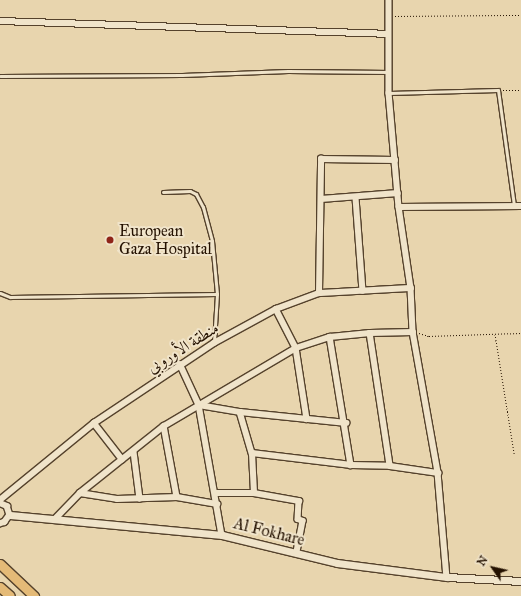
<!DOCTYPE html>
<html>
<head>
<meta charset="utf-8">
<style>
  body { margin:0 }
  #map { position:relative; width:521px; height:596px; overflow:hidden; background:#e8d5ae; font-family:"IM FELL Great Primer",Amiri,serif }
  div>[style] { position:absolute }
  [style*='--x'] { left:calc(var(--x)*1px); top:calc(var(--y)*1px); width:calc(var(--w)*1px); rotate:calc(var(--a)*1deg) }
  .path>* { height:1px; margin-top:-0.5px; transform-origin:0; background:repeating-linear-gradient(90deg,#241100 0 1px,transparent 0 3px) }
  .roads { filter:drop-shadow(1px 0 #55422c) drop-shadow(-1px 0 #55422c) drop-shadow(0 1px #55422c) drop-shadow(0 -1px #55422c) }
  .service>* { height:3px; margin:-1.5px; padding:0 1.5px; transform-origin:1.5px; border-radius:1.5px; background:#f0e4ca }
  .minor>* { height:5.5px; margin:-2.75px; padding:0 2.75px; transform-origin:2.75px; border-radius:2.75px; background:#f0e4ca }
  .tertiary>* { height:7px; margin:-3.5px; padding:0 3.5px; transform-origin:3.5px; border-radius:3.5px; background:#f0e4ca }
  .trunk>* { height:9px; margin:-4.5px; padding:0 4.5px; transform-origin:4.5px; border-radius:4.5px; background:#e4ba77 }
  .dots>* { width:11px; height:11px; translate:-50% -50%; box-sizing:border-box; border:2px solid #f0e4ca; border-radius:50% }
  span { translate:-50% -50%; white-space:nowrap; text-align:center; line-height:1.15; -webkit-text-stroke:4px #f0e4ca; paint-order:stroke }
  .poi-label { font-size:16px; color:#241100 }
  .left { translate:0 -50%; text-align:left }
  .street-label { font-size:16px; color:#241100 }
  .north { position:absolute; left:473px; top:548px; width:40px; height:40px; -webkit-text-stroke:3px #f0e4ca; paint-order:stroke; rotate:304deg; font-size:11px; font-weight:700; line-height:16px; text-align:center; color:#241100 }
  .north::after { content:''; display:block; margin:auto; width:14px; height:18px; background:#241100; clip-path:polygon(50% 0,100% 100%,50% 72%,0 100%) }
</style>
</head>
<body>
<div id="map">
  <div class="path">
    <i style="--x:395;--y:16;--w:126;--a:-0.5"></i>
    <i style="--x:503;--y:90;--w:18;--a:0"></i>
    <i style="--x:419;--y:333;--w:10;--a:17"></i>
    <i style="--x:429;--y:336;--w:92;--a:-1.9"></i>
    <i style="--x:495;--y:334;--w:121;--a:80.9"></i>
  </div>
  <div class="roads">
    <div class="service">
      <i style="--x:0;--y:76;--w:182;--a:-0.3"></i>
      <i style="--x:182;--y:75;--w:106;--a:-2.2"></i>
      <i style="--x:288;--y:71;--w:101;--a:0.6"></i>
      <i style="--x:389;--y:93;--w:109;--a:-1.6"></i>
      <i style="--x:498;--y:90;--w:116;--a:82.1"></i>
      <i style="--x:163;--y:192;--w:27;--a:-2"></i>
      <i style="--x:190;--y:191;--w:7;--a:27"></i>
      <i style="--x:196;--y:194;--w:15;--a:62"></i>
      <i style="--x:203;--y:207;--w:35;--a:75"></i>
      <i style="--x:212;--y:241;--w:53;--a:84.6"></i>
      <i style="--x:0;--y:293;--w:11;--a:22"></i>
      <i style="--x:10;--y:297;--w:207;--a:-0.8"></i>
      <i style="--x:217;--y:294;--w:48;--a:93.6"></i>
    </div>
    <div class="minor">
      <i style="--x:389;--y:0;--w:93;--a:90"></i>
      <i style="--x:389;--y:93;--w:114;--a:85"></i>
      <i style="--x:399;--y:207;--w:82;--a:81.6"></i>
      <i style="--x:411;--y:288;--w:44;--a:87.4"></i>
      <i style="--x:413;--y:332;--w:143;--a:79.9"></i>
      <i style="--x:438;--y:473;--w:104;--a:85.1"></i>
      <i style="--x:0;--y:21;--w:388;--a:1.9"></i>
      <i style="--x:356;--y:198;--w:93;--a:85.7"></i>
      <i style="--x:321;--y:199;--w:77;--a:-4.5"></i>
      <i style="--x:399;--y:207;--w:122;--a:-0.5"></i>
      <i style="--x:319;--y:293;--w:134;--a:-89.1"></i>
      <i style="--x:321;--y:159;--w:74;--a:0.8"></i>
      <i style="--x:276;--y:309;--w:44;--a:62.9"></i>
      <i style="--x:296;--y:348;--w:72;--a:81.2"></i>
      <i style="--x:370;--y:333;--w:134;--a:81.4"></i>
      <i style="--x:330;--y:337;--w:130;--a:80.7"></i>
      <i style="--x:180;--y:364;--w:45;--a:65.1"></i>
      <i style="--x:199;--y:405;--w:42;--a:9.7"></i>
      <i style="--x:240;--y:412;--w:107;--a:5.9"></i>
      <i style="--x:199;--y:405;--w:132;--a:80"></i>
      <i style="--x:240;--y:412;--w:43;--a:73.7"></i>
      <i style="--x:94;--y:423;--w:46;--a:52.1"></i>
      <i style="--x:164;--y:426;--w:72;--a:79.6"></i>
      <i style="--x:134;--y:452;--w:47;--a:82.7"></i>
      <i style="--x:80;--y:493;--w:37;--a:9"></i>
      <i style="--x:117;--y:499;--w:60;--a:-1.9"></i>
      <i style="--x:177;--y:497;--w:41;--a:9.9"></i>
      <i style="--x:216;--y:493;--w:38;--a:0"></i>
      <i style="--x:254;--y:493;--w:46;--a:10.1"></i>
      <i style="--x:299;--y:501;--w:18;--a:93"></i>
      <i style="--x:298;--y:519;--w:5;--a:22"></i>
      <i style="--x:303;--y:521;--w:33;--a:101"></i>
      <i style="--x:254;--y:493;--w:40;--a:-92.9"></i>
      <i style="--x:252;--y:453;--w:100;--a:6.9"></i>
      <i style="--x:351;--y:465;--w:39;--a:1"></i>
      <i style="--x:390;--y:466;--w:49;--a:8.3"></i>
      <i style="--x:0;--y:500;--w:122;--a:-39.3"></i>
      <i style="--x:94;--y:423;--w:144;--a:-33.7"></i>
      <i style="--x:214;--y:343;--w:71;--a:-28.7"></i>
      <i style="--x:276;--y:309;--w:46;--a:-20.4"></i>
      <i style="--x:319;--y:293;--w:92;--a:-3.1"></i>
      <i style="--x:0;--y:503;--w:8;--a:23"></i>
      <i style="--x:7;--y:506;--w:9;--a:72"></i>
      <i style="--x:10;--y:515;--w:9;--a:126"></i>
      <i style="--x:5;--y:522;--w:5;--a:158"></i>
      <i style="--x:55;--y:519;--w:36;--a:-46"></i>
      <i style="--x:80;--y:493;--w:107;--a:-38.6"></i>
      <i style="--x:164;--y:426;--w:153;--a:-30.6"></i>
      <i style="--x:296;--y:348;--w:36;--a:-18"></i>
      <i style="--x:330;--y:337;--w:40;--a:-5.7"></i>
      <i style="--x:370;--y:333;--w:43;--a:-1.3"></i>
    </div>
    <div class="tertiary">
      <i style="--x:10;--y:515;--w:213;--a:5.4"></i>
      <i style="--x:222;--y:535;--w:118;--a:13.7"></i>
      <i style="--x:337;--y:563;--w:111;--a:7.3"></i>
      <i style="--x:447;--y:577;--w:74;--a:3.1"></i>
    </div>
    <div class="trunk">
      <i style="--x:0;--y:564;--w:47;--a:43.3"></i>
      <i style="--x:0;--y:587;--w:13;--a:42"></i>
    </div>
  </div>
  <div class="dots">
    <i style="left:110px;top:240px;background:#8f2418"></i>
  </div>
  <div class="poi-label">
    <span class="left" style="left:119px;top:240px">European<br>Gaza Hospital</span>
  </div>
  <div class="street-label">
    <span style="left:183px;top:348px;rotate:-32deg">منطقة الأوروبي</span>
    <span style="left:269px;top:532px;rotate:14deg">Al Fokhare</span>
  </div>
  <div class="north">N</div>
</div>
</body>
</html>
